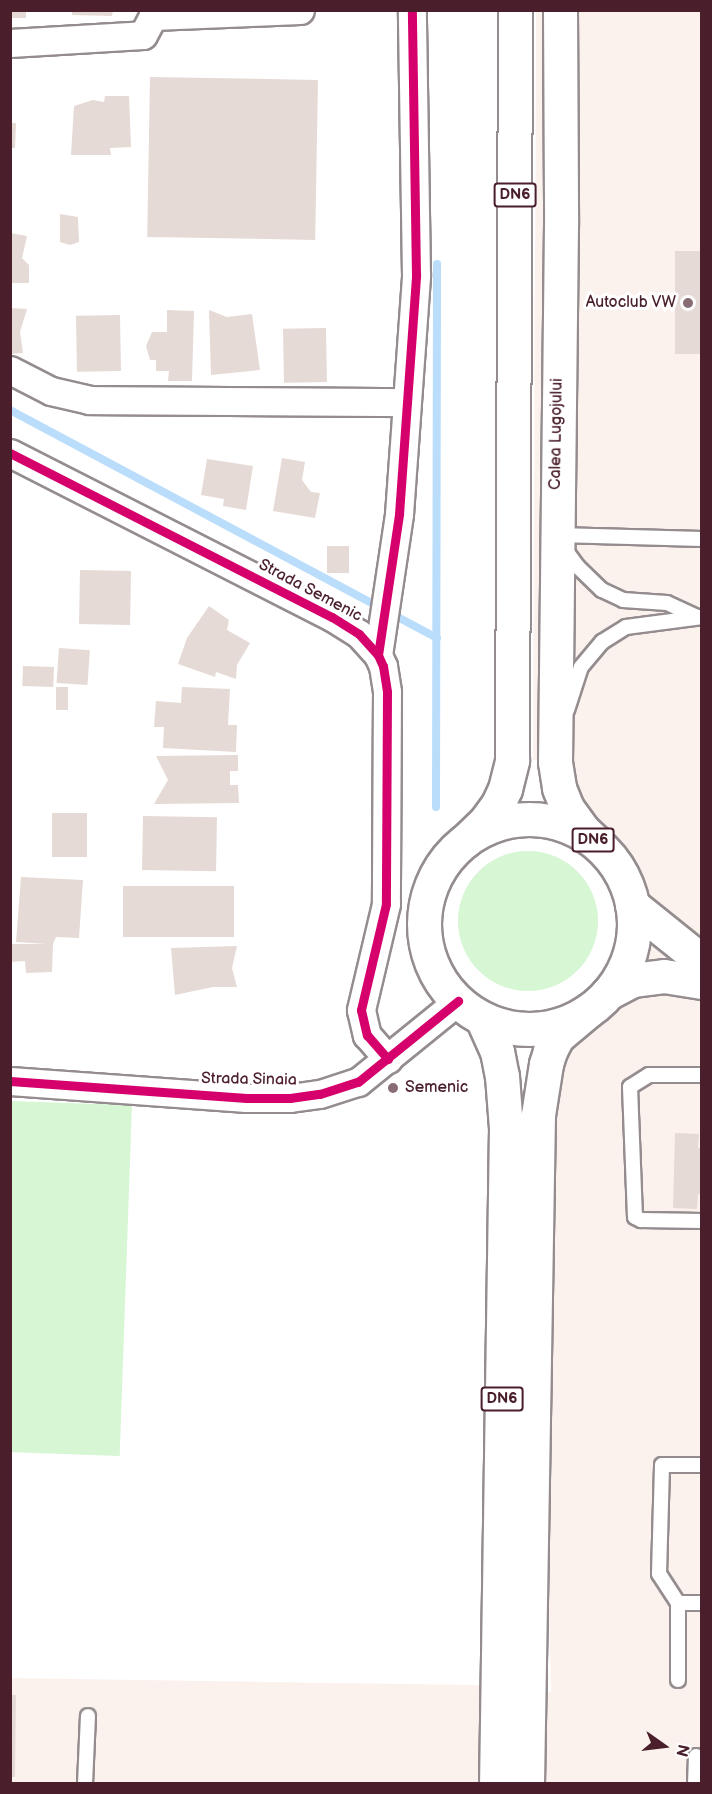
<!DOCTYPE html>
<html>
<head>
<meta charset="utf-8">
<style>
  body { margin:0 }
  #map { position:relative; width:712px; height:1794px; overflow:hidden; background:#fff; font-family:"Balsamiq Sans",sans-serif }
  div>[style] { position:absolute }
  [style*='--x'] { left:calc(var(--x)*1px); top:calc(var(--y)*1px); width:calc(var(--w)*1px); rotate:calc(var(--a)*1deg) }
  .built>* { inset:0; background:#fbf2ee }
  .green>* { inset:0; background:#d6f6d4; transform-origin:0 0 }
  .round { border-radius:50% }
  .stream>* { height:8px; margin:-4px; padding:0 4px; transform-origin:4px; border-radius:4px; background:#baddfb }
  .building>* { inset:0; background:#e5dad5; transform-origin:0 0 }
  .roads { filter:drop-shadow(2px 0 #948c8e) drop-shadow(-2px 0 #948c8e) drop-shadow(0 2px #948c8e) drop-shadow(0 -2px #948c8e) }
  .lane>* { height:14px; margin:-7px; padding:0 7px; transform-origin:7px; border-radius:7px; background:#fff }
  .street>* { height:27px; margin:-13.5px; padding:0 13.5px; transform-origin:13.5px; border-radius:13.5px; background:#fff }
  .secondary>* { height:33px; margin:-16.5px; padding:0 16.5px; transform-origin:16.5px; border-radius:16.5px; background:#fff }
  .primary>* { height:33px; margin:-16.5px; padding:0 16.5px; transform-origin:16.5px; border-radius:16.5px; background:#fff }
  .highway>* { height:33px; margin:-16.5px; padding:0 16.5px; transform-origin:16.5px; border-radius:16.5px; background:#fff }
  .highway>.ring { margin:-16.5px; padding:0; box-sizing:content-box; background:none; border:33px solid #fff; border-radius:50% }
  .cycleway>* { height:9px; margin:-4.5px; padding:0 4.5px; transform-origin:4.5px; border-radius:4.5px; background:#d6006c }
  .dots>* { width:16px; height:16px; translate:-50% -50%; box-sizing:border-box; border:3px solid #fff; border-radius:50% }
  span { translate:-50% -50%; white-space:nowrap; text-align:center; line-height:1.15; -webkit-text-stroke:6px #fff; paint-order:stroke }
  .shield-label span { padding:2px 4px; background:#fff; border:2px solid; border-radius:4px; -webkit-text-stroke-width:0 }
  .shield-label { font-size:15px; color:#4a1f2b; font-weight:700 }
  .poi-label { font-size:16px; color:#4a1f2b }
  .right { translate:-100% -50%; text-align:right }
  .left { translate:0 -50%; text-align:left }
  .street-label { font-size:16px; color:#4a1f2b }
  .frame { position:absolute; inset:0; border:12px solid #4a1f2b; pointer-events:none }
  .north { position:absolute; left:634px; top:1716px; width:60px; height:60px; -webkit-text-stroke:4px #fff; paint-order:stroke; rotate:104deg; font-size:16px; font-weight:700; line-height:24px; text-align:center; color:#4a1f2b }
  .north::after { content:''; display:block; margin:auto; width:21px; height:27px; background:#4a1f2b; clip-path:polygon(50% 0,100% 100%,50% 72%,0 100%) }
</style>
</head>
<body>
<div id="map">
  <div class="built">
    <i style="clip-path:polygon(536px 11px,701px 11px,701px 1783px,11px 1784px,11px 1678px,473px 1685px,551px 1692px,538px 1161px,546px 1064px,621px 975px,630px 952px,634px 923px,625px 880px,604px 850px,555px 762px,533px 760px)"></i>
  </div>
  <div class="green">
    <i class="round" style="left:458px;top:851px;width:140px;height:140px"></i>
    <i style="left:11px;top:1101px;width:121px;height:351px;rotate:2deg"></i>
  </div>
  <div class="stream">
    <i style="--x:10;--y:410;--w:484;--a:28.1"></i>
    <i style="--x:436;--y:807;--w:543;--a:-89.89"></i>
  </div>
  <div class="building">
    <i style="left:10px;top:10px;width:16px;height:8px"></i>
    <i style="clip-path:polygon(72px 10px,113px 10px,112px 16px,72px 15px)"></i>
    <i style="left:150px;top:77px;width:168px;height:160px;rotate:1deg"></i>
    <i style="clip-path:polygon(105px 96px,129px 96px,131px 147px,110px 148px,111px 155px,71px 155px,74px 106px,93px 100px,104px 102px)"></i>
    <i style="clip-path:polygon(10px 123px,16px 123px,15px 148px,10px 148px)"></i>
    <i style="clip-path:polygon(60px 214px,78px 217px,79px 242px,70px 245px,60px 242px)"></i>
    <i style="clip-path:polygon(10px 233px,27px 236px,22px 258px,29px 265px,29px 283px,10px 283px)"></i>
    <i style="left:675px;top:251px;width:27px;height:103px"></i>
    <i style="clip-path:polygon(10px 308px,27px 309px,20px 332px,23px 353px,10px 354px)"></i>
    <i style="clip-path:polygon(167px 310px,194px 311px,192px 381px,168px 381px,169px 371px,156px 371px,156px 360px,150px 360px,146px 346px,152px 332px,167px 332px)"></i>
    <i style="clip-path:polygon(209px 310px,227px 317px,252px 314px,260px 370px,211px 375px)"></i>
    <i style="left:120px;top:315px;width:56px;height:44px;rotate:89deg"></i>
    <i style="left:326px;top:328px;width:54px;height:43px;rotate:89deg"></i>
    <i style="clip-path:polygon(282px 458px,305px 462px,302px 480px,311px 492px,320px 493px,315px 518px,273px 511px)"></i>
    <i style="clip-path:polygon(207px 459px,253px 466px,246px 510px,223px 506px,224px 499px,201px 495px)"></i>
    <i style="left:327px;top:546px;width:22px;height:27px"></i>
    <i style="left:80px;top:570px;width:51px;height:54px;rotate:1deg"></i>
    <i style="clip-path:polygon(209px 606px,229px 620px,227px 630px,250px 643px,237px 665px,236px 679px,216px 672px,215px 677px,178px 664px,187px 638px)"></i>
    <i style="left:59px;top:648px;width:31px;height:35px;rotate:4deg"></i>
    <i style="left:23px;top:666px;width:31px;height:20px;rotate:2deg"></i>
    <i style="left:56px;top:687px;width:12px;height:23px"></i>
    <i style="clip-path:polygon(182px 687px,230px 689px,228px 725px,237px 725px,236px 752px,163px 748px,164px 727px,154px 727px,156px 701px,181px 703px)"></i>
    <i style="clip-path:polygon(238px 755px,238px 771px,230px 771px,230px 785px,238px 785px,239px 803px,154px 804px,168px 780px,156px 756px)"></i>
    <i style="left:87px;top:813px;width:44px;height:35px;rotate:90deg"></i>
    <i style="left:143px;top:816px;width:74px;height:54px;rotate:1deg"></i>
    <i style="clip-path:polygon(21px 877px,83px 880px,79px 938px,56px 937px,53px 944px,52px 972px,26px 973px,25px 961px,10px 962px,10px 944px,46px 944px,16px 942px)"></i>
    <i style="left:123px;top:886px;width:111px;height:51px"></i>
    <i style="clip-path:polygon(237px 946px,232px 968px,237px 987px,213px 987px,175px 995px,171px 948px)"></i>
    <i style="clip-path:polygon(675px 1133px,699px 1134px,698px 1148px,702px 1148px,702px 1194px,698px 1194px,697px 1209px,673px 1208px)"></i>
    <i style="clip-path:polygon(10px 1695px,16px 1695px,15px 1777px,10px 1777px)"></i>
  </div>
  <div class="roads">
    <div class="lane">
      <i style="--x:558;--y:535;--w:144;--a:1.6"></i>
      <i style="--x:564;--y:548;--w:24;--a:54"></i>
      <i style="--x:578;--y:567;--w:33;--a:44"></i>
      <i style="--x:602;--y:590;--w:23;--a:25"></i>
      <i style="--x:623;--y:600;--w:44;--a:3.9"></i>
      <i style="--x:667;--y:603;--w:33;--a:25"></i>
      <i style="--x:567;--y:710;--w:45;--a:-72"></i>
      <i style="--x:581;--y:667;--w:33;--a:-50"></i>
      <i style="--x:602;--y:642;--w:28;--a:-32"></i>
      <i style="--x:626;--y:627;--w:77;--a:-7.5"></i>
      <i style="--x:702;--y:1075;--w:53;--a:180"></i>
      <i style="--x:649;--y:1075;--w:22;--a:148"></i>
      <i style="--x:630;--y:1087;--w:130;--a:87.8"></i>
      <i style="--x:635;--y:1217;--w:7;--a:27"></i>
      <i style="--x:641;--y:1220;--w:61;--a:0.9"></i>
      <i style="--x:678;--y:1603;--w:24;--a:0"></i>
      <i style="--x:678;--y:1680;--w:77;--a:-90"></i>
      <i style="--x:678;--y:1603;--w:35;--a:-123"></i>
      <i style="--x:659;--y:1574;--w:109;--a:-88.4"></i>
      <i style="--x:662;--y:1465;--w:40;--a:0"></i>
      <i style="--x:85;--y:1784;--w:68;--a:-87.5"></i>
      <i style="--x:695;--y:1784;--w:28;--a:-88"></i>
    </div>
    <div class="street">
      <i style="--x:153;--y:16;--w:147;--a:-2.3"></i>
      <i style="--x:10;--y:43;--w:133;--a:-3.4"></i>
      <i style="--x:143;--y:35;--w:21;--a:-62"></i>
      <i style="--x:153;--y:16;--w:6;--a:-90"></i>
      <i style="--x:10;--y:370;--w:46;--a:27.1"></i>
      <i style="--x:51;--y:391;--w:39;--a:13"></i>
      <i style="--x:89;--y:400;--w:317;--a:0.4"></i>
      <i style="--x:10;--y:453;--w:361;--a:27"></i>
      <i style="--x:332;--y:617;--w:32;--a:32"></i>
      <i style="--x:359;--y:634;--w:28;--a:48"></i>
      <i style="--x:378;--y:655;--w:12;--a:66"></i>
      <i style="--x:383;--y:666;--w:26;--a:81"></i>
      <i style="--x:387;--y:692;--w:212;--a:90.3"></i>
      <i style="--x:386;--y:904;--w:109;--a:103.3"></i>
      <i style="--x:361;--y:1010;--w:26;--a:77"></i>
      <i style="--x:367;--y:1035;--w:32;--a:49"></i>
      <i style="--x:378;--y:655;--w:143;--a:-81.5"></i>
      <i style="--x:399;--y:514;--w:240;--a:-85.9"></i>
      <i style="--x:416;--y:275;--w:265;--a:-90.9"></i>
      <i style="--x:10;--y:1081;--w:237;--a:4.1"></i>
      <i style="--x:246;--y:1098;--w:44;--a:0"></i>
      <i style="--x:290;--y:1098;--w:30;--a:-8"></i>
      <i style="--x:320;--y:1094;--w:40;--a:-18"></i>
      <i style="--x:358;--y:1082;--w:129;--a:-39"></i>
    </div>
    <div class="secondary">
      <i style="--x:632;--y:905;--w:90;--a:38.7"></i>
      <i style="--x:608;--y:993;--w:27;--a:-28"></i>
      <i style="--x:632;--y:980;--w:32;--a:-7"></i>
      <i style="--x:664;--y:976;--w:38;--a:9"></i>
    </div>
    <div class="primary">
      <i style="--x:560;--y:10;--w:215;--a:89.7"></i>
      <i style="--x:561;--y:225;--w:537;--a:90.64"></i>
      <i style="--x:555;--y:762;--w:26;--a:81"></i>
      <i style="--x:559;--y:788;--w:22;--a:68"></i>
      <i style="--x:567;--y:808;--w:29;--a:54"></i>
      <i style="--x:584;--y:831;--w:18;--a:43"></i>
      <i style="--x:465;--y:841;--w:28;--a:-44"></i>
      <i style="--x:485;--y:822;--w:22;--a:-54"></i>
      <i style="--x:498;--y:804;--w:17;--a:-65"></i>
      <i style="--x:505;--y:789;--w:30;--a:-76"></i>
      <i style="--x:512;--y:760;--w:750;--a:-89.77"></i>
    </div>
    <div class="highway">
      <i class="ring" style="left:424px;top:819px;width:177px;height:177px"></i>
      <i style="--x:482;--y:1018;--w:36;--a:66"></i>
      <i style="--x:497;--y:1051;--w:25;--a:79"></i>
      <i style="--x:502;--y:1076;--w:52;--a:85.6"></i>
      <i style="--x:506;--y:1128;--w:656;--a:90.87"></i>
      <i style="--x:527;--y:1784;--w:669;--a:-89.06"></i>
      <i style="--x:538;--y:1115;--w:52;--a:-81.1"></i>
      <i style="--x:546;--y:1064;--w:14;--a:-73"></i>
      <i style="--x:550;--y:1051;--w:16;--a:-63"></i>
      <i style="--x:557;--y:1037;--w:40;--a:-40"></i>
    </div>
  </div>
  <div class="cycleway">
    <i style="--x:10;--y:453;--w:361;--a:27"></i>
    <i style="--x:332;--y:617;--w:32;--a:32"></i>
    <i style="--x:359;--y:634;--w:28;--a:48"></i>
    <i style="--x:378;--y:655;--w:12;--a:66"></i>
    <i style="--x:383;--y:666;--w:26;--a:81"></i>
    <i style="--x:387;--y:692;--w:212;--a:90.3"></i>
    <i style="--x:386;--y:904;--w:109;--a:103.3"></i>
    <i style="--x:361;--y:1010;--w:26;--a:77"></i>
    <i style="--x:367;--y:1035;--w:32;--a:49"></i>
    <i style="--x:378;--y:655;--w:143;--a:-81.5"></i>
    <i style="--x:399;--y:514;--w:240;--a:-85.9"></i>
    <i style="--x:416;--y:275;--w:265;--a:-90.9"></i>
    <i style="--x:10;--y:1081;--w:237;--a:4.1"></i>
    <i style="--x:246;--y:1098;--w:44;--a:0"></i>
    <i style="--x:290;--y:1098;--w:30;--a:-8"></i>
    <i style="--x:320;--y:1094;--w:40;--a:-18"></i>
    <i style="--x:358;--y:1082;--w:129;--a:-39"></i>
  </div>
  <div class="dots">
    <i style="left:688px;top:303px;background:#896d75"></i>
    <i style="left:393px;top:1088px;background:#896d75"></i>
  </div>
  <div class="shield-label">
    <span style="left:515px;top:195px">DN6</span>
    <span style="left:593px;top:840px">DN6</span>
    <span style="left:502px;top:1399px">DN6</span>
  </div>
  <div class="poi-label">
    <span class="right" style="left:676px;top:303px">Autoclub VW</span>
    <span class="left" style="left:405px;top:1088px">Semenic</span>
  </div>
  <div class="street-label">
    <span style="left:557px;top:434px;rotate:-89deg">Calea Lugojului</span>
    <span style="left:310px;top:591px;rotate:28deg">Strada Semenic</span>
    <span style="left:249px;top:1080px;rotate:1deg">Strada Sinaia</span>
  </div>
  <div class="frame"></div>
  <div class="north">N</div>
</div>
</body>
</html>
